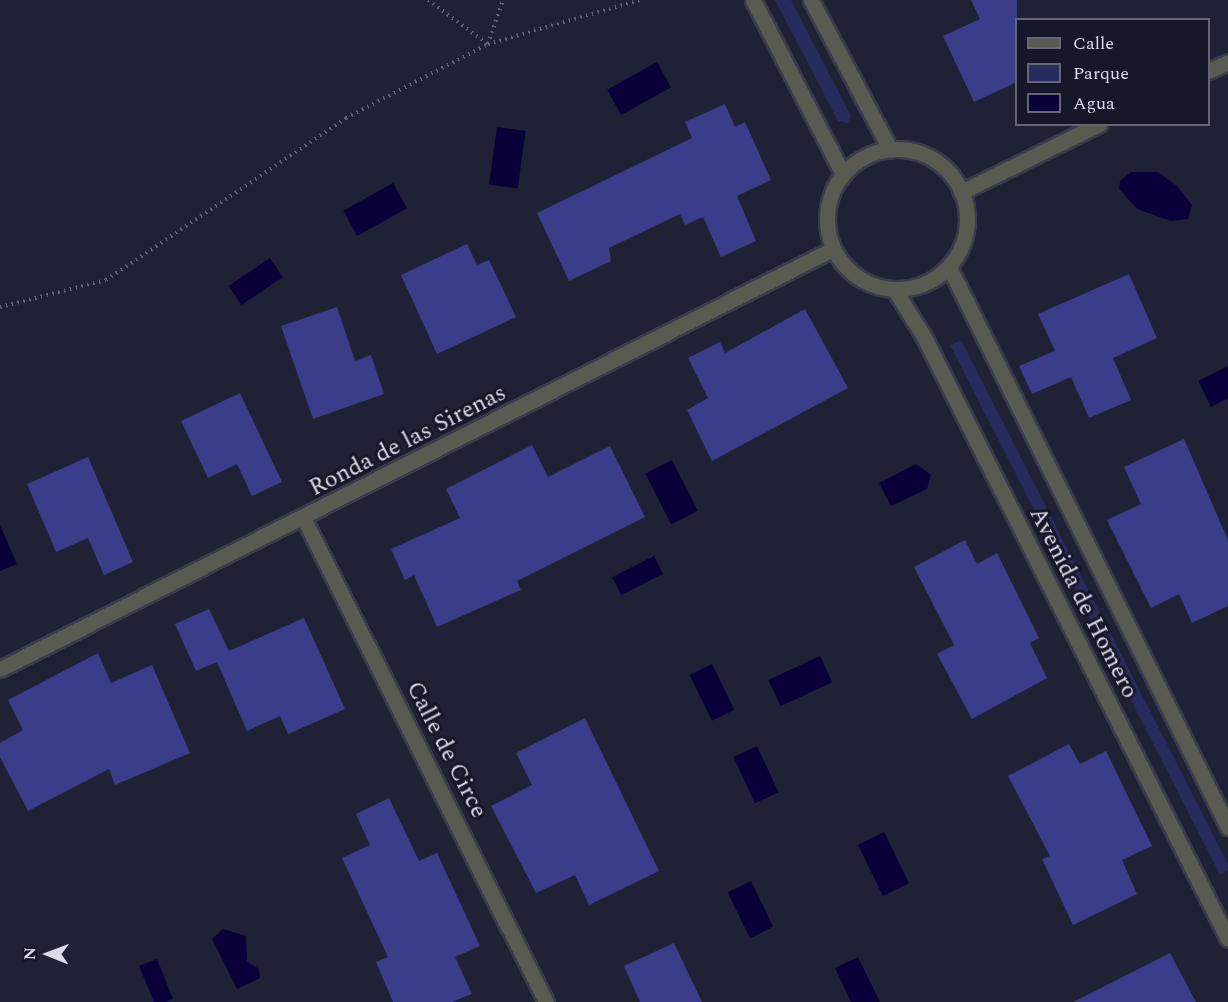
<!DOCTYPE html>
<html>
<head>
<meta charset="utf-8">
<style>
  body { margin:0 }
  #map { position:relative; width:1228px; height:1002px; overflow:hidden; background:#1f2234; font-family:Spectral,serif }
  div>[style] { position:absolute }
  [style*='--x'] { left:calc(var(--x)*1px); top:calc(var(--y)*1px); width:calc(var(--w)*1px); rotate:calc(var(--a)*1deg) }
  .green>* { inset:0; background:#282b5e; transform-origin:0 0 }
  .water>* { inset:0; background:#0b013a; transform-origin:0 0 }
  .building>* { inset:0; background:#3a3d8a }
  .path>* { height:4px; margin-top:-2px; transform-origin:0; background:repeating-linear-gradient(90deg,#616473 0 1.5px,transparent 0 6px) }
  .roads { filter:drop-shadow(2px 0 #393c4d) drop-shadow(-2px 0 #393c4d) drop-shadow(0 2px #393c4d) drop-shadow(0 -2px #393c4d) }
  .minor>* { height:15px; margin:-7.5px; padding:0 7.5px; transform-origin:7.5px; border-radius:7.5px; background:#595a50 }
  .minor>.ring { margin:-7.5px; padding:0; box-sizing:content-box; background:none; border:15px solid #595a50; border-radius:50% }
  span { translate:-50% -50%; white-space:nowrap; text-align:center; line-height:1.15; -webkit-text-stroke:6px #161829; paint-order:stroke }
  .street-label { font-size:24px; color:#d9dce8 }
  .legend { position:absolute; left:1015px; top:18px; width:195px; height:108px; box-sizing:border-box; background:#161829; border:2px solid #646675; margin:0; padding:8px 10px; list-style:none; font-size:18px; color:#d9dce8 }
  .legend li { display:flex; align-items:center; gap:12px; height:30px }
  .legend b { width:30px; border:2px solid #646675 }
  .north { position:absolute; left:18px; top:924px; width:60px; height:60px; -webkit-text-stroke:4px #161829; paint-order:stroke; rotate:271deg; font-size:16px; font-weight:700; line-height:24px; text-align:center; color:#d9dce8 }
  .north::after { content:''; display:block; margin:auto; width:21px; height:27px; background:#d9dce8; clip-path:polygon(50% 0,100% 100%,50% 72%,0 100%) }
</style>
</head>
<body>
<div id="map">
  <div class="green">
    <i style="clip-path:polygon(775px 0,791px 0,851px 116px,848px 123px,838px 121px)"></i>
    <i style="left:961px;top:340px;width:594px;height:12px;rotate:63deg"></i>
  </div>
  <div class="water">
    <i style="left:657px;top:62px;width:29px;height:57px;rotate:61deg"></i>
    <i style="left:497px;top:127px;width:29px;height:58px;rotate:8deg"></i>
    <i style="clip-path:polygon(1131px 172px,1158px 172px,1177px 186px,1192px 205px,1188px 219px,1171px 221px,1137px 209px,1119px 189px,1120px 181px)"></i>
    <i style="left:393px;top:183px;width:29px;height:57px;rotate:61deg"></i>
    <i style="left:270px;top:258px;width:23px;height:50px;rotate:56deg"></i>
    <i style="clip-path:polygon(1228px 366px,1228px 398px,1211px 407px,1198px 381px)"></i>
    <i style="left:672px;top:460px;width:57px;height:30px;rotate:63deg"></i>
    <i style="clip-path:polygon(916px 464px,931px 475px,927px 489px,891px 506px,879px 483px)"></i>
    <i style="clip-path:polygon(0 525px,17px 564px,0 571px)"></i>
    <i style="left:654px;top:556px;width:20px;height:47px;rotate:63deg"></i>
    <i style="left:820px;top:656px;width:29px;height:57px;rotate:65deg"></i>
    <i style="left:712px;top:664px;width:51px;height:25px;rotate:64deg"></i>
    <i style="left:757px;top:746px;width:51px;height:26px;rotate:65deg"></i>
    <i style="left:884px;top:832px;width:57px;height:29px;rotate:64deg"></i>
    <i style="left:751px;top:881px;width:51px;height:26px;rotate:64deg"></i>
    <i style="clip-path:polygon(223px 929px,246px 936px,247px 961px,259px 969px,260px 978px,237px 989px,212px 939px)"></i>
    <i style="clip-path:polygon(858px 957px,880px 1002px,851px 1002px,835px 968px)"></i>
    <i style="clip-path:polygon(157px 959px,173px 999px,165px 1002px,154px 1002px,139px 966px)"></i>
  </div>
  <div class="building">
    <i style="clip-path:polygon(971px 0,1017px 0,1017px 82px,974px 102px,943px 36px,980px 19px)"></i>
    <i style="clip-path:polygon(725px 104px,735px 127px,745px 122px,771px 180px,737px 196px,756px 241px,721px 257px,703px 217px,685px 225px,680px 214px,609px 248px,611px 261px,569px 281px,537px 213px,692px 138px,685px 122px)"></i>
    <i style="clip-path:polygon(467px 244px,477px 265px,489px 260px,516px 317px,437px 354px,401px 275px)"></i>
    <i style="clip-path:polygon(1129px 274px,1157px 338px,1113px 358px,1131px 400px,1089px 418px,1071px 377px,1032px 394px,1019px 366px,1055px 351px,1038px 314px)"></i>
    <i style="clip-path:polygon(337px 307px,355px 361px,371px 355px,384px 394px,313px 419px,281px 326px)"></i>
    <i style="clip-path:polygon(805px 309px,848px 388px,712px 461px,687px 410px,708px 398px,688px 358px,720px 342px,725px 353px)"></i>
    <i style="clip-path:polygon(240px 393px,282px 482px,252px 496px,237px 464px,208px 478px,181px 421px)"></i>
    <i style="clip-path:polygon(1184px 439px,1228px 540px,1228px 606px,1192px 623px,1179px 594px,1151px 608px,1107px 520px,1141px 504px,1124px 467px)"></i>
    <i style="clip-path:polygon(532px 445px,548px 477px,610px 446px,645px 517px,517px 581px,521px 590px,437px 627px,414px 575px,405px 580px,391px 549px,460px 518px,446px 489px)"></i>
    <i style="clip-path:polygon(88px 457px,133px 562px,104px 575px,88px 538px,56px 552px,27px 484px)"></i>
    <i style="clip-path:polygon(965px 540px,977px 564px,997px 553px,1039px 638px,1030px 643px,1047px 678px,972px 719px,937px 654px,954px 645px,914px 567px)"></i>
    <i style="clip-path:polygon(209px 609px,229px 651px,304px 618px,345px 709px,288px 734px,280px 716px,247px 731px,217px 662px,196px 671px,175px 624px)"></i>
    <i style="clip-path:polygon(98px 653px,111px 683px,152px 665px,190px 753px,115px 785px,109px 769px,28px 811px,0 757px,0 743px,23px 730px,8px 700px)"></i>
    <i style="clip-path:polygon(585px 718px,659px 871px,589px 905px,575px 875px,536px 893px,491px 806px,532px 785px,516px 753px)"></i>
    <i style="clip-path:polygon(1069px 744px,1080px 764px,1106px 751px,1152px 846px,1122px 860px,1137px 894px,1073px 925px,1042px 859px,1050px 856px,1008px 776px)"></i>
    <i style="clip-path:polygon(389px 798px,419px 861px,437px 853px,480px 946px,455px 957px,472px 994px,452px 1002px,393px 1002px,376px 962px,388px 957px,342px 858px,370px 845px,356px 814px)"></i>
    <i style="clip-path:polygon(674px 943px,702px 1002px,640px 1002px,624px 966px)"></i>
    <i style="clip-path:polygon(1170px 953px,1196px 1002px,1073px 1002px)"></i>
  </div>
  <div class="path">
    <i style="--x:428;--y:0;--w:74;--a:36.3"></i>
    <i style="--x:488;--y:44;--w:46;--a:-71.2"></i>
    <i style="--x:0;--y:307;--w:109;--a:-14.3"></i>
    <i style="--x:106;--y:280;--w:290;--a:-34"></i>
    <i style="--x:346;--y:118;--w:160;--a:-27.5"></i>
    <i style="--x:488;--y:44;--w:158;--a:-16.1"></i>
  </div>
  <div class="roads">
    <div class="minor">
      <i style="--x:753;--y:0;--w:196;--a:62.7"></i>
      <i style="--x:811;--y:0;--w:169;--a:62.1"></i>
      <i style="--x:1208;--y:71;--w:22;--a:-24"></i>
      <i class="ring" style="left:827px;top:149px;width:125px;height:125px"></i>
      <i style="--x:961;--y:192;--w:154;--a:-26.2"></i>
      <i style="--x:949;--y:267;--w:626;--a:63.52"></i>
      <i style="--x:894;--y:289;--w:57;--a:58"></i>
      <i style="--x:924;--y:337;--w:674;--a:63.21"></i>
      <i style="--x:304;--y:519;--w:540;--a:63.39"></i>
      <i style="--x:0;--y:669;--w:933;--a:-26.76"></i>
    </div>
  </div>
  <div class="street-label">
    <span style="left:408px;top:441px;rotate:-27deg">Ronda de las Sirenas</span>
    <span style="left:1083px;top:603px;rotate:63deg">Avenida de Homero</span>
    <span style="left:446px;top:750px;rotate:63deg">Calle de Circe</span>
  </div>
  <ul class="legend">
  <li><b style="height:8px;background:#595a50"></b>Calle</li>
  <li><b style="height:16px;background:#282b5e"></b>Parque</li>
  <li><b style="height:16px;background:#0b013a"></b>Agua</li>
  </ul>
  <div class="north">N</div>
</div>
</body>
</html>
